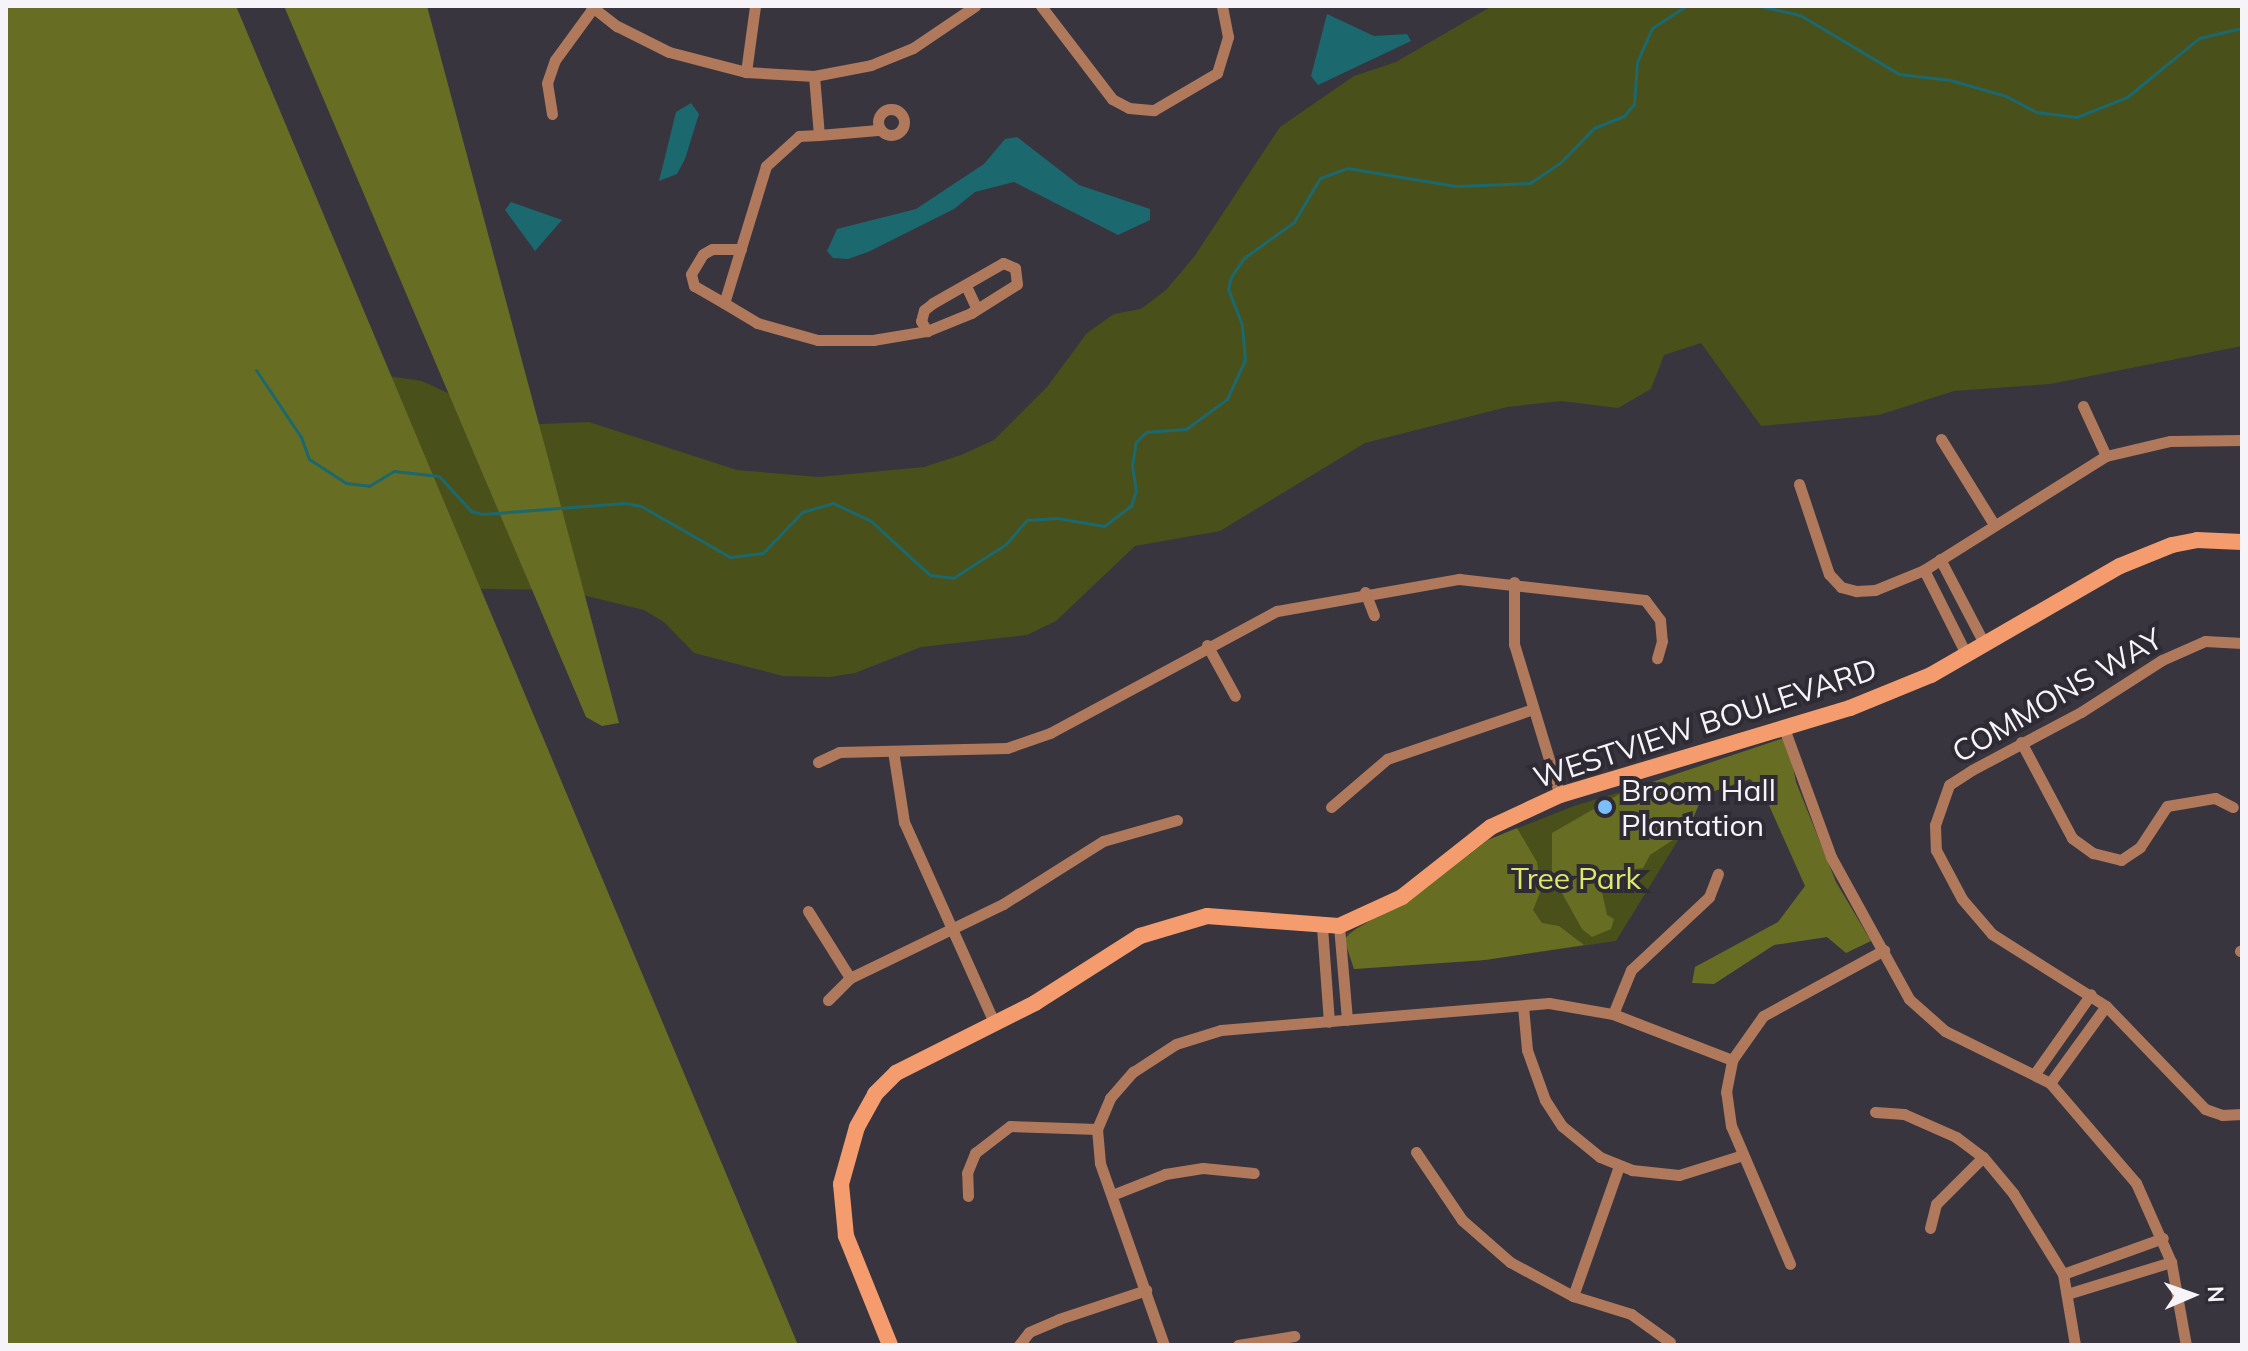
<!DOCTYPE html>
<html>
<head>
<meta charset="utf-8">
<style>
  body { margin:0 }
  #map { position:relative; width:2248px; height:1351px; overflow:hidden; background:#39353e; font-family:Mulish,sans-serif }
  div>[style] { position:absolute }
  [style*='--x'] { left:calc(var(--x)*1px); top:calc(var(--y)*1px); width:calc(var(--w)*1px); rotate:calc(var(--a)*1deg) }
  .green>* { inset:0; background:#4a501a }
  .forest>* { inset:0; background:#676e24 }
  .water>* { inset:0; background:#1b686e }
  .stream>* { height:3px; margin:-1.5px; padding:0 1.5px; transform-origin:1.5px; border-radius:1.5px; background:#1b686e }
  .street>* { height:11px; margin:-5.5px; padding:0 5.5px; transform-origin:5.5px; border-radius:5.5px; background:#b0795c }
  .street>.ring { margin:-5.5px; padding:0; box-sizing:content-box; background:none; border:11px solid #b0795c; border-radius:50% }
  .secondary>* { height:16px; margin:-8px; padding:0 8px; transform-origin:8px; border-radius:8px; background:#f49c6d }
  .dots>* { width:22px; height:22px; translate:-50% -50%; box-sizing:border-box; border:4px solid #2f2b34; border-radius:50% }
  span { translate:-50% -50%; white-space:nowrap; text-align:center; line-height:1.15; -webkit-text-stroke:8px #2f2b34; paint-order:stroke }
  .street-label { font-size:30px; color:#f6f3f9 }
  .poi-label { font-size:30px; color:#f6f3f9 }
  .left { translate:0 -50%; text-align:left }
  .park-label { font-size:30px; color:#dce96b }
  .frame { position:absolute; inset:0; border:8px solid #f6f3f9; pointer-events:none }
  .north { position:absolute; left:2152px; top:1255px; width:80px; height:80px; -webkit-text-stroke:6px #2f2b34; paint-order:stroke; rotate:88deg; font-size:22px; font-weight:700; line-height:32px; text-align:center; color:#f6f3f9 }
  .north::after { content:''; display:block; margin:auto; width:28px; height:36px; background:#f6f3f9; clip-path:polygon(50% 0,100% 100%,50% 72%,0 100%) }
</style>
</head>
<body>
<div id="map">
  <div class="green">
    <i style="clip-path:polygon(1492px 6px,2242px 6px,2242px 346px,2050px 384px,1954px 391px,1879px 415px,1761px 426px,1701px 343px,1664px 355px,1651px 389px,1618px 408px,1561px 401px,1507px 407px,1365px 443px,1220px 531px,1135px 546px,1056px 621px,1027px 635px,921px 647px,855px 673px,830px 677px,783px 676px,694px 653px,664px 622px,644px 610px,562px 590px,432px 588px,341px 369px,422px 381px,517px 425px,589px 422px,737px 470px,819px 477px,924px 467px,961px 455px,994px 440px,1047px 387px,1087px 333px,1114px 314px,1141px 309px,1166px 290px,1194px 257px,1280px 127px,1354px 76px,1396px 62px)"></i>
    <i style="clip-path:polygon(1681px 774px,1680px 837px,1616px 941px,1485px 960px,1354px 969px,1347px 934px,1425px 889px,1488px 840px,1574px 806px)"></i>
  </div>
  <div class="forest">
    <i style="clip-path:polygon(6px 6px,236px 6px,798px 1345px,6px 1345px)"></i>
    <i style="clip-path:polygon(284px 6px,427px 6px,619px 723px,602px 726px,586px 717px)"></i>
    <i style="clip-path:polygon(1787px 737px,1796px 782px,1836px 882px,1871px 941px,1846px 953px,1827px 937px,1774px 945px,1714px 984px,1692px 983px,1695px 967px,1778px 922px,1805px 886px,1764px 794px,1750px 779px,1703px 795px,1688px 830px,1650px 855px,1643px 868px,1628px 870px,1602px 892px,1607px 915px,1614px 919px,1611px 929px,1592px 937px,1582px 929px,1552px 875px,1552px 833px,1625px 791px)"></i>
    <i style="clip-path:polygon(1517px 828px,1537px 862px,1541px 890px,1533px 910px,1542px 923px,1559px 926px,1584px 945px,1485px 960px,1354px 969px,1344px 939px,1356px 929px,1425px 889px,1488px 840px)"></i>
  </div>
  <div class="water">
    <i style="clip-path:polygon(1327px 14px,1374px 36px,1407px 34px,1411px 41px,1318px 85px,1311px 76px)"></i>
    <i style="clip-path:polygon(691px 103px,699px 114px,685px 159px,677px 174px,659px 181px,676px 112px)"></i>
    <i style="clip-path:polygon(1017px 137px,1079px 185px,1150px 209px,1150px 220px,1118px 235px,1014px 182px,975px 192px,954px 209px,868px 252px,848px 259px,833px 258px,827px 251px,837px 229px,916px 209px,984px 164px,1005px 139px)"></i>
    <i style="clip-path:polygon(511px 202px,562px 220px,535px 251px,505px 210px)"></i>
  </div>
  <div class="stream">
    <i style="--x:1760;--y:6;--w:41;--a:12.7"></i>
    <i style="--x:1800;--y:15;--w:115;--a:30.8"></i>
    <i style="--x:1899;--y:74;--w:51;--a:6.7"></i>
    <i style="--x:1950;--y:80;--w:58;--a:15.9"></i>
    <i style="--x:2006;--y:96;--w:34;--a:28"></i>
    <i style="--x:2036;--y:112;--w:41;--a:7"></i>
    <i style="--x:2077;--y:117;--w:54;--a:-21.8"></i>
    <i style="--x:2127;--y:97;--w:93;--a:-39.3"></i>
    <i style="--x:2199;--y:38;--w:44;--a:-13.1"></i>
    <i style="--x:256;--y:370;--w:81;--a:56.1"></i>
    <i style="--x:301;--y:437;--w:23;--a:70"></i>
    <i style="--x:309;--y:459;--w:44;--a:33"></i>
    <i style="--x:346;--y:483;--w:23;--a:7"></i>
    <i style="--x:369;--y:486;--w:29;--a:-31"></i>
    <i style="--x:394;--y:471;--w:45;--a:6.3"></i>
    <i style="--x:439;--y:476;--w:47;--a:47.6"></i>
    <i style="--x:471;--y:511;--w:11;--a:15"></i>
    <i style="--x:482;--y:514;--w:143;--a:-4.4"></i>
    <i style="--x:625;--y:503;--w:16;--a:11"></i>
    <i style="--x:641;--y:506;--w:103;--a:29.8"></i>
    <i style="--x:730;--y:557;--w:33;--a:-7"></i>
    <i style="--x:763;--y:553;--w:57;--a:-46.4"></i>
    <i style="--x:802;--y:512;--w:32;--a:-16"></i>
    <i style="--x:833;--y:503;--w:42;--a:25.3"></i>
    <i style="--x:871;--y:521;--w:80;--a:42.5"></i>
    <i style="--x:930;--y:575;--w:23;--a:7"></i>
    <i style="--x:953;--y:578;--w:63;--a:-32.7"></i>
    <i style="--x:1006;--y:544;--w:32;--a:-49"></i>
    <i style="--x:1027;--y:520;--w:30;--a:-4"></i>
    <i style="--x:1057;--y:518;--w:48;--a:9.7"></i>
    <i style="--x:1104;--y:526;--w:34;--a:-37"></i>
    <i style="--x:1131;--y:506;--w:16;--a:-72"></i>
    <i style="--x:1136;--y:491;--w:25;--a:-99"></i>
    <i style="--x:1132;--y:466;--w:24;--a:-81"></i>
    <i style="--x:1136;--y:442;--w:14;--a:-45"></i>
    <i style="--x:1146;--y:432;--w:40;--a:-4.3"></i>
    <i style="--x:1186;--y:429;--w:51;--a:-36.2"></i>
    <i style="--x:1227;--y:399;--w:43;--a:-65.2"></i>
    <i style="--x:1245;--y:360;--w:35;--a:-95"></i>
    <i style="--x:1242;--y:325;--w:39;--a:-111"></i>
    <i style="--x:1228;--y:289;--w:12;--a:-76"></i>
    <i style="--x:1231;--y:277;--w:23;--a:-56"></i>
    <i style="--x:1244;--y:258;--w:62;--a:-35.8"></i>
    <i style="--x:1294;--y:222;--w:51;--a:-59.4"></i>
    <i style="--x:1320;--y:178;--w:29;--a:-20"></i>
    <i style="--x:1347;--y:168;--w:110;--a:9.4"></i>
    <i style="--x:1456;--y:186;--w:74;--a:-2.3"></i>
    <i style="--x:1530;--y:183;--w:36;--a:-34"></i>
    <i style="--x:1560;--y:163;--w:49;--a:-45.8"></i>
    <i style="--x:1594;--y:128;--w:32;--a:-22"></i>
    <i style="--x:1624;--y:116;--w:16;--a:-50"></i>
    <i style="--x:1634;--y:104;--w:42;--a:-85.9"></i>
    <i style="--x:1637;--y:62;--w:37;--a:-66"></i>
    <i style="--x:1652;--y:28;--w:40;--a:-32.9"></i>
  </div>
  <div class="street">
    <i style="--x:591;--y:6;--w:33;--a:38"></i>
    <i style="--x:617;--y:26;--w:58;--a:26.6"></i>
    <i style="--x:669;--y:52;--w:80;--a:14.6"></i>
    <i style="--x:746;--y:72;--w:68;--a:3.4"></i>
    <i style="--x:814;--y:76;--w:58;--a:-10.9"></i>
    <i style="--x:871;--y:65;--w:45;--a:-22"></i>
    <i style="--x:913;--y:48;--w:75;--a:-34.1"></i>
    <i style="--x:1041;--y:6;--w:117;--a:52.6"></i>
    <i style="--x:1112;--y:99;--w:19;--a:28"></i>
    <i style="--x:1129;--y:108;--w:25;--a:5"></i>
    <i style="--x:1154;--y:110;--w:73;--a:-30.4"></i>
    <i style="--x:1217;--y:73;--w:38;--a:-73"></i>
    <i style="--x:1228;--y:37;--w:32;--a:-101"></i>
    <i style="--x:746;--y:72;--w:67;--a:-82.2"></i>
    <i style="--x:814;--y:76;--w:59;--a:85.2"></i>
    <i style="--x:819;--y:135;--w:20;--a:177"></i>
    <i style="--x:799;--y:136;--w:45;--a:137.7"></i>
    <i style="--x:766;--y:166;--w:143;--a:107"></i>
    <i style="--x:724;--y:303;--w:39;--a:31"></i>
    <i style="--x:757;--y:323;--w:63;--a:15.6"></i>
    <i style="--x:818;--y:340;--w:55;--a:0"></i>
    <i style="--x:873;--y:340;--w:55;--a:-9.5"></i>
    <i style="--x:927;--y:331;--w:48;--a:-22.2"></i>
    <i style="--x:971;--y:313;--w:54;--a:-32.2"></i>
    <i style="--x:1017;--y:284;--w:16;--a:-97"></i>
    <i style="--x:1015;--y:268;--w:13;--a:-157"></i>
    <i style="--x:1003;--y:263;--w:81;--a:150.3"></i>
    <i style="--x:933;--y:303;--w:11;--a:142"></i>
    <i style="--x:924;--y:310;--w:11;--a:105"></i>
    <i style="--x:921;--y:321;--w:12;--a:59"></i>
    <i class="ring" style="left:878px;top:109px;width:15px;height:15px"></i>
    <i style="--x:552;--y:114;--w:31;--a:-99"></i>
    <i style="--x:547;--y:83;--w:24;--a:-71"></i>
    <i style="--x:555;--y:60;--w:64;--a:-53.8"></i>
    <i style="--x:819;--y:135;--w:59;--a:-4.8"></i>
    <i style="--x:967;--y:288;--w:23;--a:65"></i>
    <i style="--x:724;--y:303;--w:34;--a:-150"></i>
    <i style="--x:694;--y:286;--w:12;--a:-104"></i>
    <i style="--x:691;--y:274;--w:23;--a:-59"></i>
    <i style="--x:703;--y:254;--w:10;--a:-29"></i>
    <i style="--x:712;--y:249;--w:29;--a:0"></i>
    <i style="--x:2083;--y:406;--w:55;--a:65.3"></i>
    <i style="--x:1941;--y:439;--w:99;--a:58.2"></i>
    <i style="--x:1799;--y:484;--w:95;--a:71.6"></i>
    <i style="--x:1829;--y:574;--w:18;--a:47"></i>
    <i style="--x:1841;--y:587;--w:16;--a:15"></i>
    <i style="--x:1856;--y:591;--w:19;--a:-3"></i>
    <i style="--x:1875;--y:590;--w:53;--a:-22.2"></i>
    <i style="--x:1924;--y:570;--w:215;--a:-32.1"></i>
    <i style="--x:2106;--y:456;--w:66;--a:-13.2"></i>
    <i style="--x:2170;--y:441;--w:72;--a:-0.8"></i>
    <i style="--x:1940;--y:559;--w:97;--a:62.4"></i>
    <i style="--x:1924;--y:570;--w:94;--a:63.4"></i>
    <i style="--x:1514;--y:582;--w:62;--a:90"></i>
    <i style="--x:1514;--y:644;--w:158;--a:73.1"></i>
    <i style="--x:1365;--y:592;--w:25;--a:69"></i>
    <i style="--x:2242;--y:643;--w:37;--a:-177"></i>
    <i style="--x:2205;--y:641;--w:47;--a:156.2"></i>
    <i style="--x:2162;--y:660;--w:96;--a:147.3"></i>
    <i style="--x:2081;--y:712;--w:123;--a:152"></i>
    <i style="--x:1972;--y:770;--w:27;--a:147"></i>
    <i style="--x:1949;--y:785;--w:42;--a:109.3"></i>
    <i style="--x:1935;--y:825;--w:25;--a:88"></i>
    <i style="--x:1936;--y:850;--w:55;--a:62"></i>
    <i style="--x:1962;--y:899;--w:46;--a:49.4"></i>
    <i style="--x:1992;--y:934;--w:135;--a:32.3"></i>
    <i style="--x:2106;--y:1006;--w:143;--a:46.1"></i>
    <i style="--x:2205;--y:1109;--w:18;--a:19"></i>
    <i style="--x:2222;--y:1115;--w:20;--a:-3"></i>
    <i style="--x:1207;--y:645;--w:58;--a:61.2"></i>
    <i style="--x:1785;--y:731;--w:134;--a:69.9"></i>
    <i style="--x:1831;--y:857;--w:162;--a:61.2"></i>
    <i style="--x:1909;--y:999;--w:48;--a:41.6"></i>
    <i style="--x:1945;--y:1031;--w:117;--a:26.3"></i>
    <i style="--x:2050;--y:1083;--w:132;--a:49.3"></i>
    <i style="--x:2136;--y:1183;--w:86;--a:66.1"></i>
    <i style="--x:2171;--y:1262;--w:84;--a:79.8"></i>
    <i style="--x:2021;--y:742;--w:109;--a:62"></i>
    <i style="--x:2072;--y:838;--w:26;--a:36"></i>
    <i style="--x:2093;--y:853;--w:29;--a:14"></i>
    <i style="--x:2121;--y:860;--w:23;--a:-34"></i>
    <i style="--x:2140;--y:847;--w:49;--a:-56.6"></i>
    <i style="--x:2167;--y:806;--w:49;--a:-9.5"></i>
    <i style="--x:2215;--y:798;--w:20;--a:27"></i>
    <i style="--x:893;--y:751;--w:72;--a:81.2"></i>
    <i style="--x:904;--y:822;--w:217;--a:65.8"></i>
    <i style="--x:818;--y:762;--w:23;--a:-25"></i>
    <i style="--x:839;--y:752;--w:168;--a:-1.4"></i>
    <i style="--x:1007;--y:748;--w:46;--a:-19.2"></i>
    <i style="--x:1050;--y:733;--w:258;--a:-28.3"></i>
    <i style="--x:1277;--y:611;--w:185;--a:-10"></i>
    <i style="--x:1459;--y:579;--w:187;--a:6.4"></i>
    <i style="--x:1645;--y:600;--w:25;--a:53"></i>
    <i style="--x:1660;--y:620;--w:21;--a:85"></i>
    <i style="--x:1662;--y:641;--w:18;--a:106"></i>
    <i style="--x:1331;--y:807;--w:74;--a:-40.6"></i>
    <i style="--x:1387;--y:759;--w:154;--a:-18.9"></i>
    <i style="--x:808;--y:911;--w:79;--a:57.9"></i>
    <i style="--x:1339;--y:926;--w:94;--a:85.1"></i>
    <i style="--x:1322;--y:927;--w:95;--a:85.8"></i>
    <i style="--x:2240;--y:951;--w:2;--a:-27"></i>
    <i style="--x:828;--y:1000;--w:31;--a:-45"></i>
    <i style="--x:850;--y:978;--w:170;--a:-25.8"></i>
    <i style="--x:1003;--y:904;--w:118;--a:-32.2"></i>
    <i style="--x:1103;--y:841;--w:77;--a:-15.8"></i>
    <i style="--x:1523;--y:1006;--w:44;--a:84.8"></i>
    <i style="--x:1527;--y:1050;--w:53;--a:70.2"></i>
    <i style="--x:1545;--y:1100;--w:31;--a:57"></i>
    <i style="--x:1562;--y:1126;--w:49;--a:39.2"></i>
    <i style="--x:1600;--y:1157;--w:35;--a:22"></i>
    <i style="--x:1632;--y:1170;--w:47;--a:6.1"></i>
    <i style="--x:1679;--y:1175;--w:67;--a:-17.4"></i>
    <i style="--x:1613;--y:1014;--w:48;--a:-67.8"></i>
    <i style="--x:1631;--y:970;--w:107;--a:-43.1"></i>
    <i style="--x:1709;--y:897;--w:25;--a:-69"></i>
    <i style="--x:2036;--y:1072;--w:95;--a:-54.8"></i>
    <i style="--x:2050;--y:1083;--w:95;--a:-54"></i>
    <i style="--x:1875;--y:1112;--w:29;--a:4"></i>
    <i style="--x:1904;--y:1114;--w:57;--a:23.9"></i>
    <i style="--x:1956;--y:1137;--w:34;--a:37"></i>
    <i style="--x:1983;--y:1157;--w:47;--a:50.2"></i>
    <i style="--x:2013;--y:1193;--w:95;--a:58.3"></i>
    <i style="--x:2063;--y:1274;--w:72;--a:80.4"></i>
    <i style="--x:1416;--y:1152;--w:82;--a:55.9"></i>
    <i style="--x:1462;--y:1220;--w:64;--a:41.2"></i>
    <i style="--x:1510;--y:1262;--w:72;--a:28.4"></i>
    <i style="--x:1573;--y:1296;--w:61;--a:17.2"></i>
    <i style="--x:1631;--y:1314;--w:48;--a:35.7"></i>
    <i style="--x:1112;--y:1195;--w:57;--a:-21.6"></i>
    <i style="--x:1165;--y:1174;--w:38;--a:-9"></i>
    <i style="--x:1203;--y:1168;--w:51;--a:5.6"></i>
    <i style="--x:968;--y:1196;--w:23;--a:-92"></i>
    <i style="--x:967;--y:1173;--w:22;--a:-68"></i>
    <i style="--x:975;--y:1153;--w:44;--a:-37.6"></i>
    <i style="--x:1010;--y:1126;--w:87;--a:2"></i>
    <i style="--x:1930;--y:1228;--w:25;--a:-76"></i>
    <i style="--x:1936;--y:1204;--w:66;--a:-45"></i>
    <i style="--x:1790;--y:1264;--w:150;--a:-113.1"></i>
    <i style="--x:1731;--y:1126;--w:34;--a:-98"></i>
    <i style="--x:1726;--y:1092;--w:33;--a:-79"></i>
    <i style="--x:1732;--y:1060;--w:54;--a:-54.8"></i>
    <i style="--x:1763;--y:1016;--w:138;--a:-28.6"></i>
    <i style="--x:2063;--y:1274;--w:106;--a:-19.8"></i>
    <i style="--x:2067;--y:1294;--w:109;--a:-17.1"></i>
    <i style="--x:1573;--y:1296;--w:138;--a:-70.5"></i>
    <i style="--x:1019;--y:1345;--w:16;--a:-52"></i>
    <i style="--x:1029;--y:1332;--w:33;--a:-23"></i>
    <i style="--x:1059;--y:1319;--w:92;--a:-18.4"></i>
    <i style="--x:1164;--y:1345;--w:193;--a:-109.4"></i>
    <i style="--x:1100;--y:1163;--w:34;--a:-95"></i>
    <i style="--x:1097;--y:1129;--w:34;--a:-67"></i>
    <i style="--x:1110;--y:1098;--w:35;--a:-49"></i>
    <i style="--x:1133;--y:1072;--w:51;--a:-33.1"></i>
    <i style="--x:1176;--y:1044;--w:47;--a:-17.3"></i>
    <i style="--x:1221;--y:1030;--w:329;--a:-4.7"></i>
    <i style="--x:1549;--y:1003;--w:65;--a:9.8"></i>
    <i style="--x:1613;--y:1014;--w:128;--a:21.1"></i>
    <i style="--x:1238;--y:1345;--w:57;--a:-9.1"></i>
  </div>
  <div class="secondary">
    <i style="--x:890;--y:1345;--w:118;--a:-112"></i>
    <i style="--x:846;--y:1236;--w:52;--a:-95.5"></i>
    <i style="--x:841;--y:1184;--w:59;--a:-74.3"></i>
    <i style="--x:857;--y:1127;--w:38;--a:-61"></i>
    <i style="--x:875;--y:1094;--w:30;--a:-45"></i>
    <i style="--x:896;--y:1073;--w:156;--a:-26.7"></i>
    <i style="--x:1035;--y:1003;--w:125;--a:-32.5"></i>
    <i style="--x:1140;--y:936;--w:70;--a:-16.6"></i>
    <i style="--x:1207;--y:916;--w:132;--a:4.3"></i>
    <i style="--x:1339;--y:926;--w:69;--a:-24.7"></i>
    <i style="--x:1402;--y:897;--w:113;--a:-38.2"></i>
    <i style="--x:1491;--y:827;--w:76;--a:-24.9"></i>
    <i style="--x:1560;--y:795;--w:303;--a:-16.7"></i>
    <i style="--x:1850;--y:708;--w:87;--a:-22.2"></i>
    <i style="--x:1931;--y:675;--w:218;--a:-30"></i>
    <i style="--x:2120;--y:566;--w:56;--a:-22"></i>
    <i style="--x:2172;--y:545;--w:25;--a:-11"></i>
    <i style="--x:2197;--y:540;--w:45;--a:2.5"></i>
  </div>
  <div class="dots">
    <i style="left:1605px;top:807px;background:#7cbef9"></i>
  </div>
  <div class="street-label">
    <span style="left:2057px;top:695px;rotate:-30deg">COMMONS WAY</span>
    <span style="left:1705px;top:723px;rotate:-18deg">WESTVIEW BOULEVARD</span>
  </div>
  <div class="poi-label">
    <span class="left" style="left:1621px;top:807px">Broom Hall<br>Plantation</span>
  </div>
  <div class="park-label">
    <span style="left:1576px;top:878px">Tree Park</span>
  </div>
  <div class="frame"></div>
  <div class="north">N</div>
</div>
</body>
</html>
